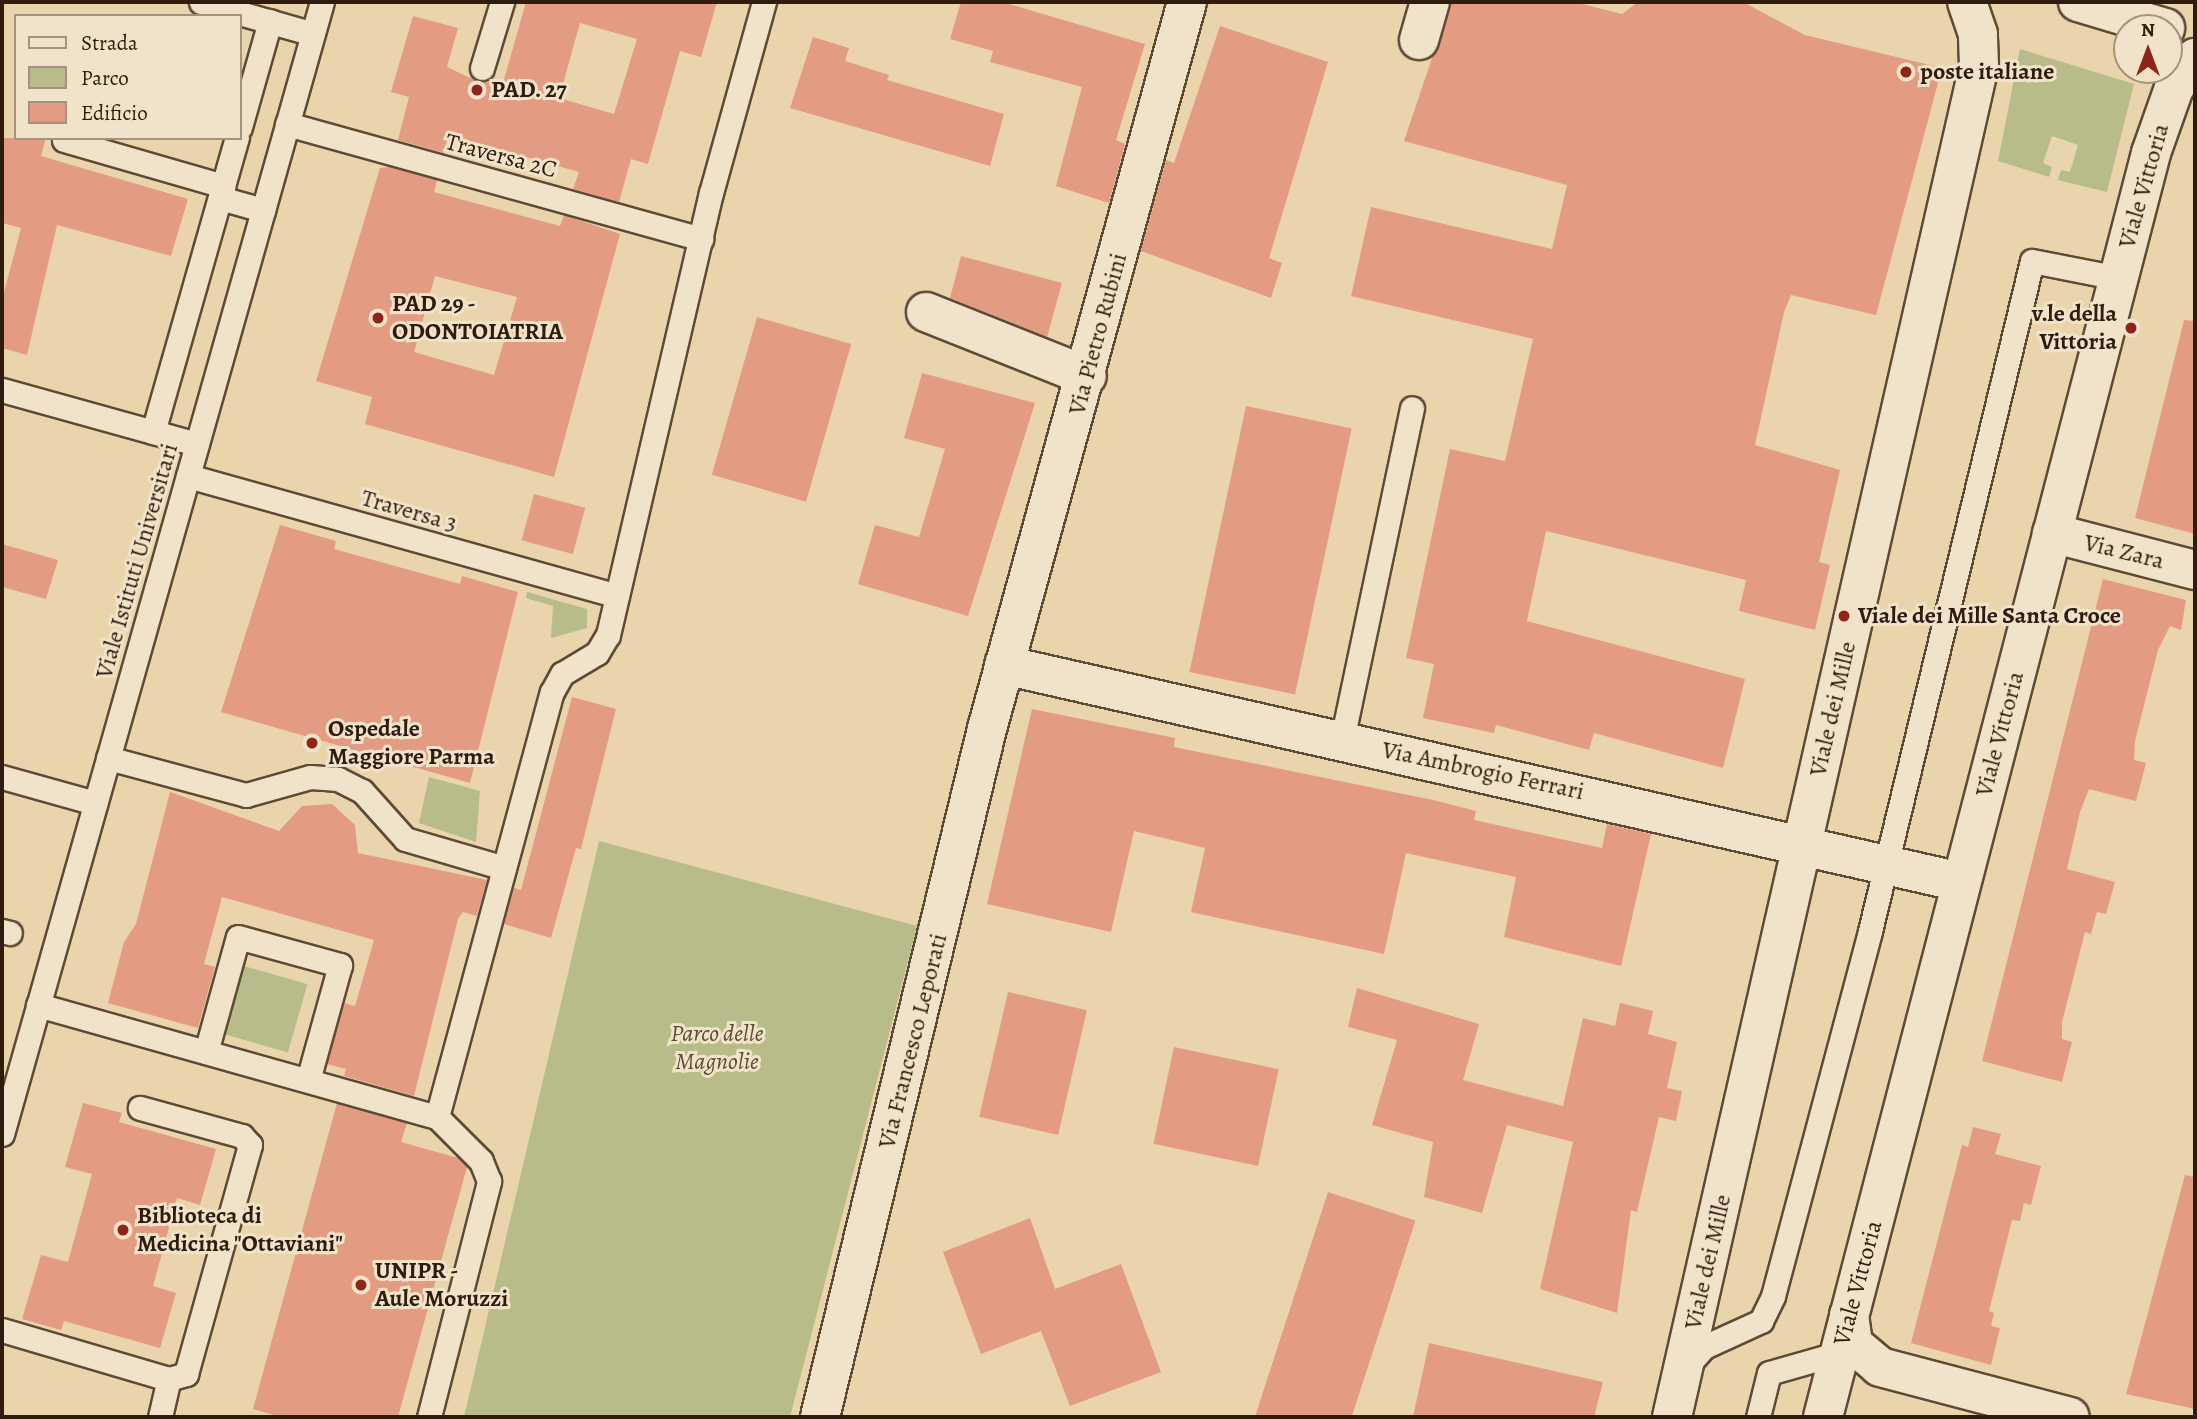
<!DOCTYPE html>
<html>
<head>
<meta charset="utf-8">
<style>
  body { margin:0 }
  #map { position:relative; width:2197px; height:1419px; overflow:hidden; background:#e9d4ac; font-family:Alegreya,serif }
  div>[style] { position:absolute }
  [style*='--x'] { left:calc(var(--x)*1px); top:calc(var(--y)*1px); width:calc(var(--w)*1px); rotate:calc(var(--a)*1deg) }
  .green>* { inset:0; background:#b8bc88; transform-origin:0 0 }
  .building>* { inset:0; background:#e39c82; transform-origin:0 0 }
  .roads { filter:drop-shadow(2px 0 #5e4a36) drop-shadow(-2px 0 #5e4a36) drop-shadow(0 2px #5e4a36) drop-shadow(0 -2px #5e4a36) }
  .service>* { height:23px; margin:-11.5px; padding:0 11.5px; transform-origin:11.5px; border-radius:11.5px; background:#f1e3c9 }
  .minor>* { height:38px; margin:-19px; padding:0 19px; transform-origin:19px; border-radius:19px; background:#f1e3c9 }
  .secondary>* { height:38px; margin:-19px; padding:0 19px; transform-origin:19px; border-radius:19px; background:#f1e3c9 }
  .dots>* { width:19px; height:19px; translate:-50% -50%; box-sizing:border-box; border:4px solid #f1e3c9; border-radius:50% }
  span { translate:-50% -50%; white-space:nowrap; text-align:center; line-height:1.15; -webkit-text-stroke:6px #f1e3c9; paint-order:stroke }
  .poi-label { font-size:24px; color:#2f1c0e; font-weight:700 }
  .left { translate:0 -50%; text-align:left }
  .right { translate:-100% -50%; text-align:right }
  .street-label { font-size:24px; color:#2f1c0e }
  .park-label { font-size:24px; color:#584c33; font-style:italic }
  .frame { position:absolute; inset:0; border:4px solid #2f1c0e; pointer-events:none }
  .legend { position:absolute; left:14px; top:14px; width:228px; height:126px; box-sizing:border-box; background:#f1e3c9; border:2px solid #a3937e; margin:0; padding:9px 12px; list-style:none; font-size:21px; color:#2f1c0e }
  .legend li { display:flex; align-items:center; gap:14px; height:35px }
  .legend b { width:35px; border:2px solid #a3937e }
  .north { position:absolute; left:2113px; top:14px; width:70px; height:70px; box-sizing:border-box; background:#f1e3c9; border:2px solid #a3937e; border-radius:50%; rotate:0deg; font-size:19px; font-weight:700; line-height:28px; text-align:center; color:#2f1c0e }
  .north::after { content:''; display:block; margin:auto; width:24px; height:32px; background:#8f2418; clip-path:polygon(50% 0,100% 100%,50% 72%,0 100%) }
</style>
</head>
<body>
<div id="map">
  <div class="green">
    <i style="clip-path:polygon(2020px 49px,2134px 84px,2107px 192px,2058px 180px,2061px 170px,2070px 172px,2078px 145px,2052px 136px,2043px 163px,2052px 167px,2049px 177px,1998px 161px)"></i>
    <i style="clip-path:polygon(527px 592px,587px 609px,587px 628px,551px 638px,553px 606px,526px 598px)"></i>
    <i style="clip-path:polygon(429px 777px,480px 791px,476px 842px,419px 823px)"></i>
    <i style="clip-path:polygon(599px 841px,917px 926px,790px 1417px,464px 1417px)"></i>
    <i style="left:244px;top:966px;width:66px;height:71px;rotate:16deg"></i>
  </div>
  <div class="building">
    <i style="clip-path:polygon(evenodd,526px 2px,717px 2px,701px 57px,680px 51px,648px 164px,631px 159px,619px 202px,573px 189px,579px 172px,448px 135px,444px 153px,398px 140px,409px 97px,391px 92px,413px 16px,458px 28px,447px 67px,479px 82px,503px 83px,526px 2px,580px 23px,637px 39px,614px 114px,559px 98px,580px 23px)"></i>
    <i style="clip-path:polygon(961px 2px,1002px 2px,1145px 44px,1116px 140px,1125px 144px,1109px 203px,1056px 186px,1082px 87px,990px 62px,993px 51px,950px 39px)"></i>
    <i style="clip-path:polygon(1451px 2px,1575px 2px,1622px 14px,1638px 2px,1743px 2px,1805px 35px,1942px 68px,1876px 315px,1791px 295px,1784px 312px,1755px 445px,1840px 470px,1819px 562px,1830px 565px,1815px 630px,1739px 611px,1746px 580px,1546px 531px,1527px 621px,1745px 679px,1723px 768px,1594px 733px,1589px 750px,1496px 725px,1494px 733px,1423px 718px,1434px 664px,1406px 658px,1450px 449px,1505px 461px,1533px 339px,1351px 296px,1371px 207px,1552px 249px,1567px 185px,1404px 141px)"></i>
    <i style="clip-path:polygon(1220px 26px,1328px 62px,1269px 258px,1282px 263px,1271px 298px,1141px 251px,1166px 160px,1174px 163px)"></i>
    <i style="clip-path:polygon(813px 37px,849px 48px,845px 61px,889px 75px,887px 80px,1004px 114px,990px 166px,790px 108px)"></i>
    <i style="clip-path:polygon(2px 138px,46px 138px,41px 156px,188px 199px,171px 256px,57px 225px,27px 355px,2px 348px,2px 300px,21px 228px,2px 223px)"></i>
    <i style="clip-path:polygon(evenodd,390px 167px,437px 180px,434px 192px,560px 226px,564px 215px,620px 234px,554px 477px,365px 424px,372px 397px,316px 381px,380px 168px,390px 167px,435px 276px,517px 297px,494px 375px,414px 352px,435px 276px)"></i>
    <i style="clip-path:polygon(961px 256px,1062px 283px,1047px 337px,950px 298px)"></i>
    <i style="left:757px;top:317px;width:98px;height:164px;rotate:16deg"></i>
    <i style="clip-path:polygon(2184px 320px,2195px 321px,2195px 534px,2135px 518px)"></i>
    <i style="clip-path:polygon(922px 373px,1035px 403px,968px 616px,858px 584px,875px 525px,919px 537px,945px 449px,904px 438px)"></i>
    <i style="left:1246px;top:406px;width:108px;height:272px;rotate:12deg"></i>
    <i style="left:534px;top:494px;width:53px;height:48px;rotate:15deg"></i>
    <i style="clip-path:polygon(280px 525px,336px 541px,334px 549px,460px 584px,462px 576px,518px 592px,470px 783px,221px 712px)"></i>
    <i style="clip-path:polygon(2px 544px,58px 560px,46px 599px,2px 587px)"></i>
    <i style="clip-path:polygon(2103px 579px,2186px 600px,2181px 630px,2170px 626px,2158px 650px,2135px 741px,2134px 760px,2146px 763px,2136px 801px,2089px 789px,2080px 812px,2067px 869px,2115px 882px,2106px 914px,2097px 912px,2091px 934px,2085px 932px,2062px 1022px,2062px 1039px,2072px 1042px,2062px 1082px,1982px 1061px)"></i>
    <i style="clip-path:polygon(572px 697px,616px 709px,581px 849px,576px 848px,551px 938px,504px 924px,514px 888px,521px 890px)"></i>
    <i style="clip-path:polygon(1032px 709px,1175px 738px,1174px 747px,1433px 800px,1476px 811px,1474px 820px,1602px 848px,1607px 824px,1651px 834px,1621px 966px,1504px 937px,1516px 877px,1406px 853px,1384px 954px,1191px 912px,1205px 848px,1134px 831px,1111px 932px,987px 904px)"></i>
    <i style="clip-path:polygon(170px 792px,279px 831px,302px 806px,332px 804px,355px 825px,358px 853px,487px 880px,477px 916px,463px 912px,458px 919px,414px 1096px,344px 1076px,346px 1069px,327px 1064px,344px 1003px,355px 1006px,374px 940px,222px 897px,204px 964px,215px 967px,198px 1028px,108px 1003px,124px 942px,136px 924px)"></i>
    <i style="clip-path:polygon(1357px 988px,1479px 1024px,1463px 1080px,1563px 1106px,1583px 1018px,1615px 1026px,1620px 1003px,1653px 1011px,1648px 1034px,1677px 1042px,1667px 1088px,1682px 1091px,1676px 1121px,1659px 1117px,1637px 1212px,1631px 1210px,1617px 1313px,1540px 1289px,1573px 1142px,1507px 1125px,1482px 1213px,1424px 1197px,1433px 1142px,1372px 1125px,1397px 1040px,1348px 1027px)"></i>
    <i style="left:1008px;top:992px;width:81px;height:128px;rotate:13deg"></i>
    <i style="left:1174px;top:1047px;width:107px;height:99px;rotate:12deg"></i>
    <i style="clip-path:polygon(83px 1103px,122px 1113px,119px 1122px,216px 1149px,200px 1205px,177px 1198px,153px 1286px,176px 1293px,160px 1348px,64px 1321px,61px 1330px,22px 1319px,41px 1255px,68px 1262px,92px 1174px,65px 1167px)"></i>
    <i style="clip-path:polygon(337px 1103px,407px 1123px,401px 1142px,458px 1158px,467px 1167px,398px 1417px,281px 1417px,253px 1409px)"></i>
    <i style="clip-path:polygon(1973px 1127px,2001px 1134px,1995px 1154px,2041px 1166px,2031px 1205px,2024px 1203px,2020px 1221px,2012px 1220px,1989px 1311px,1994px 1313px,1991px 1326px,2000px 1328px,1991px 1365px,1911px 1343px,1962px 1145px,1968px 1147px)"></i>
    <i style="clip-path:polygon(2185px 1175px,2195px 1177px,2195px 1409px,2126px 1394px)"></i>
    <i style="left:1328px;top:1192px;width:92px;height:237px;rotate:18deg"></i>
    <i style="clip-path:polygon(1030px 1218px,1055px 1289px,1121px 1264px,1161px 1372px,1070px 1406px,1041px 1331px,981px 1354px,943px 1252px)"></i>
    <i style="clip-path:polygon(1429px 1343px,1603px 1382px,1594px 1417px,1413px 1417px)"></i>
  </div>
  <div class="roads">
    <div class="service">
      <i style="--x:201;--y:2;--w:116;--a:15.9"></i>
      <i style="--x:482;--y:68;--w:69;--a:-73.1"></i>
      <i style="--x:287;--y:124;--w:430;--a:15.5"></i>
      <i style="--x:240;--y:127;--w:110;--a:-74.2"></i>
      <i style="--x:64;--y:140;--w:166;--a:16.1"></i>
      <i style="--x:220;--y:198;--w:45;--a:15.6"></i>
      <i style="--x:2;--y:390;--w:202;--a:15.5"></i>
      <i style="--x:153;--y:432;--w:306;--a:-74.1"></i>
      <i style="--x:188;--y:476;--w:445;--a:15.6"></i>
      <i style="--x:1342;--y:740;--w:339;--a:-78.1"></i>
      <i style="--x:108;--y:758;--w:143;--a:15"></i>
      <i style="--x:246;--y:795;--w:66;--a:-15.7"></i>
      <i style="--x:310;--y:777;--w:28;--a:4"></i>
      <i style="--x:338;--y:779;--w:27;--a:27"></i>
      <i style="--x:362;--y:791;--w:64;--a:48.1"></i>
      <i style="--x:405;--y:839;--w:103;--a:16.3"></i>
      <i style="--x:2;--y:777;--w:97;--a:15.6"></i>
      <i style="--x:2;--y:931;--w:8;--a:14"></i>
      <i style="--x:38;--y:1005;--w:414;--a:15.7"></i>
      <i style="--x:437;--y:1117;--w:440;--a:-74.9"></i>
      <i style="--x:552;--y:692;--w:21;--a:-61"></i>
      <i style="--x:562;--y:674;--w:41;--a:-31"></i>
      <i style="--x:597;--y:653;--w:21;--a:-59"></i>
      <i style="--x:608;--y:635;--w:454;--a:-76.9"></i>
      <i style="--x:711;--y:193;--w:198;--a:-74.5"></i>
      <i style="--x:206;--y:1052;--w:119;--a:-74.5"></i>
      <i style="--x:238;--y:937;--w:106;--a:15.4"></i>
      <i style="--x:340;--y:965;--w:119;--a:105.5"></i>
      <i style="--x:2;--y:1134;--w:1176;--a:-74.22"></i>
      <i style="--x:2;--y:1330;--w:174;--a:16.4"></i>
      <i style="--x:169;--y:1379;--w:18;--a:-16"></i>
      <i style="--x:186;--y:1374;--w:238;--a:-74.4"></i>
      <i style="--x:250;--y:1145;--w:12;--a:-132"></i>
      <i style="--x:242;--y:1136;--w:106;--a:-164.6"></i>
      <i style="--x:1687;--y:1366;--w:25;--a:-48"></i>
      <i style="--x:1704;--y:1347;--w:63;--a:-24.5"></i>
      <i style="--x:1761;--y:1321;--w:28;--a:-64"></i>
      <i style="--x:1773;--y:1296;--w:378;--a:-75.1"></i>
      <i style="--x:1870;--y:931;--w:689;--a:-76.41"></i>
      <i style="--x:2032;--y:261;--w:89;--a:11.1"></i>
      <i style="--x:160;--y:1417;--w:39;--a:-77"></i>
      <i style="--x:429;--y:1417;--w:244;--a:-75.7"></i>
      <i style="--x:489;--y:1181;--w:22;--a:-112"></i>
      <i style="--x:481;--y:1161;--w:62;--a:-135"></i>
      <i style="--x:1758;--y:1417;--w:45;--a:-76"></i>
      <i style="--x:1769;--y:1373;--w:73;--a:-15.9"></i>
    </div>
    <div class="minor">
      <i style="--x:1419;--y:40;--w:40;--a:-74"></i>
      <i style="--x:926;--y:312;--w:173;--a:21.7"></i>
      <i style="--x:2052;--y:533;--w:148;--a:14.5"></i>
      <i style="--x:1004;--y:665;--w:981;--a:12.78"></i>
      <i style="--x:1849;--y:1315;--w:29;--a:82"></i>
      <i style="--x:1853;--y:1344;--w:35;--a:40"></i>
      <i style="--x:1880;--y:1367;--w:196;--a:14.7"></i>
      <i style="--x:820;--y:1417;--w:708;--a:-76.36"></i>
      <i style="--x:987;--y:729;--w:754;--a:-74.62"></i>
    </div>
    <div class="secondary">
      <i style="--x:2078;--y:2;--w:91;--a:16.6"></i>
      <i style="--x:1672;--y:1417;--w:1385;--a:-77.2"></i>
      <i style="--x:1979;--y:66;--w:32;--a:-92"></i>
      <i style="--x:1978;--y:34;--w:34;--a:-109"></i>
      <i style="--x:1823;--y:1417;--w:1306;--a:-75.45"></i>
      <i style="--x:2151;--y:153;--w:69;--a:-70.5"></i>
      <i style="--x:2174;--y:88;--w:37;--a:-55"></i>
    </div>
  </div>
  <div class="dots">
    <i style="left:1906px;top:72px;background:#8f2418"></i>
    <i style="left:477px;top:90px;background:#8f2418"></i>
    <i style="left:378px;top:318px;background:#8f2418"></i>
    <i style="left:2131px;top:328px;background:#8f2418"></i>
    <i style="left:1844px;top:616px;background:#8f2418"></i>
    <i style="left:312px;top:743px;background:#8f2418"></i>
    <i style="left:123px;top:1230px;background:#8f2418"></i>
    <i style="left:361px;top:1285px;background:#8f2418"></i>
  </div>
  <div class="poi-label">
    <span class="left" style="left:1920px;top:72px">poste italiane</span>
    <span class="left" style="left:491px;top:90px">PAD. 27</span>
    <span class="left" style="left:392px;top:318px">PAD 29 -<br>ODONTOIATRIA</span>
    <span class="right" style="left:2117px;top:328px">v.le della<br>Vittoria</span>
    <span class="left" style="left:1858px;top:616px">Viale dei Mille Santa Croce</span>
    <span class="left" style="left:328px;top:743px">Ospedale<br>Maggiore Parma</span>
    <span class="left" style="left:137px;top:1230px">Biblioteca di<br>Medicina "Ottaviani"</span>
    <span class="left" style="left:375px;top:1285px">UNIPR -<br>Aule Moruzzi</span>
  </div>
  <div class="street-label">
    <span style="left:501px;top:156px;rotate:15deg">Traversa 2C</span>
    <span style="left:2144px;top:186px;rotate:-74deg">Viale Vittoria</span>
    <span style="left:1098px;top:334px;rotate:-75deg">Via Pietro Rubini</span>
    <span style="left:409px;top:511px;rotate:16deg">Traversa 3</span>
    <span style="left:2124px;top:552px;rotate:14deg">Via Zara</span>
    <span style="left:137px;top:561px;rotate:-74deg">Viale Istituti Universitari</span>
    <span style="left:1833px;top:709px;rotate:-77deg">Viale dei Mille</span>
    <span style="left:2000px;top:734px;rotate:-75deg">Viale Vittoria</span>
    <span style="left:1483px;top:771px;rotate:12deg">Via Ambrogio Ferrari</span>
    <span style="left:913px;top:1041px;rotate:-76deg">Via Francesco Leporati</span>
    <span style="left:1708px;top:1262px;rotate:-77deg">Viale dei Mille</span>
    <span style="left:1858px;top:1283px;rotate:-75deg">Viale Vittoria</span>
  </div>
  <div class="park-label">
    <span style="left:717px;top:1048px">Parco delle<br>Magnolie</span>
  </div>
  <div class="frame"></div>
  <ul class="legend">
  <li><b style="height:9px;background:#f1e3c9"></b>Strada</li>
  <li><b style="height:19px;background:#b8bc88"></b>Parco</li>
  <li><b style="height:19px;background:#e39c82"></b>Edificio</li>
  </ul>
  <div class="north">N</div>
</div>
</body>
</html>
